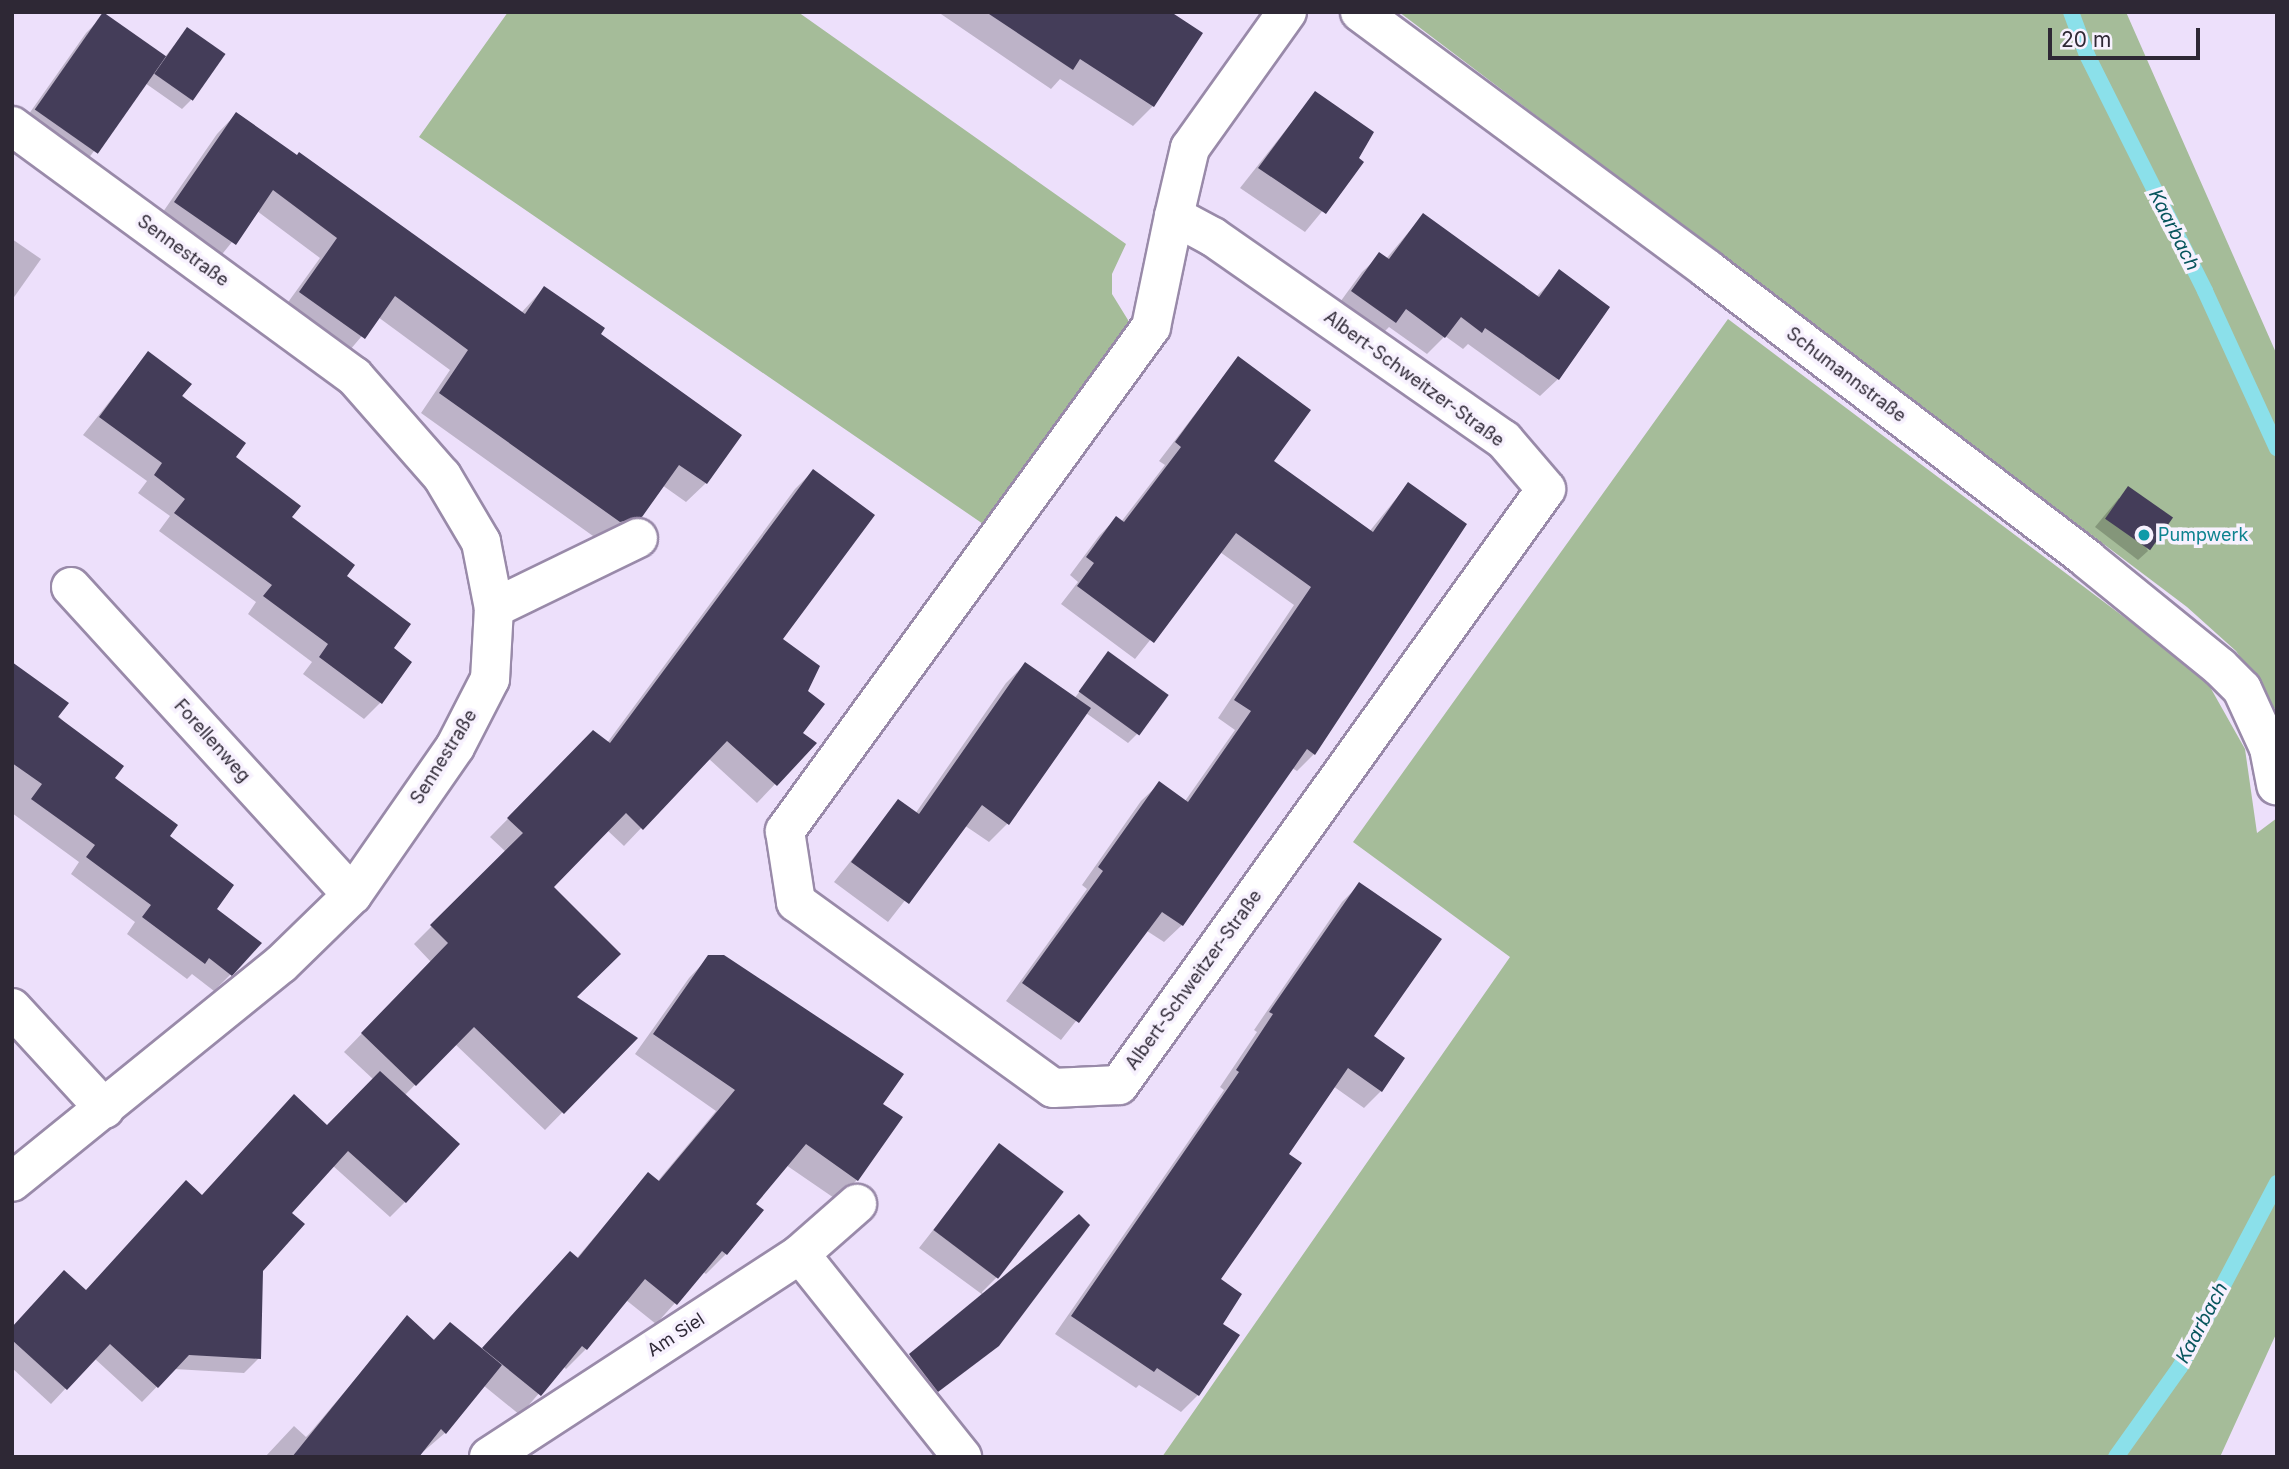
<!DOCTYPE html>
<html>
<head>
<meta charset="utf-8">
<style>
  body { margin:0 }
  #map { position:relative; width:2289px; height:1469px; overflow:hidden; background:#ede0fb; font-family:Inter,sans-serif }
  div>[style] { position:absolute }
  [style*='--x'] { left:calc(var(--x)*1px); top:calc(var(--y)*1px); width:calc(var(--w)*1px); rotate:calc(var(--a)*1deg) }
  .green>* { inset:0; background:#a5bc99 }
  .shadow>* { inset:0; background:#0003 }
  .stream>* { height:16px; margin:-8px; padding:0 8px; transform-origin:8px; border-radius:8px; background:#8be0ea }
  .building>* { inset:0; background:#443d59; transform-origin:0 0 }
  .roads { filter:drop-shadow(2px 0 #998aa9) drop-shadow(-2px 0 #998aa9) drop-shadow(0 2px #998aa9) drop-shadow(0 -2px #998aa9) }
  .minor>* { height:38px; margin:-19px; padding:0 19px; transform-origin:19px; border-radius:19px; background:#fff }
  .dots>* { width:19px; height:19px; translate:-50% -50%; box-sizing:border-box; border:4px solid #f7f1fe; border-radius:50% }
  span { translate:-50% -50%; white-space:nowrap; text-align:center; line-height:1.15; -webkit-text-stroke:7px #f7f1fe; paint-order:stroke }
  .street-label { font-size:18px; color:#2e2835 }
  .culture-label { font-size:18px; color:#0d838f }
  .left { translate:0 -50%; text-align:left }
  .water-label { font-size:19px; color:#07555d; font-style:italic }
  .frame { position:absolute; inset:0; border:14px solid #2e2835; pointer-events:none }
  .scale { position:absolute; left:2048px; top:28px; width:152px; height:32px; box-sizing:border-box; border:4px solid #2e2835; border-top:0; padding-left:9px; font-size:21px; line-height:24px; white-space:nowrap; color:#2e2835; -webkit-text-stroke:5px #f7f1fe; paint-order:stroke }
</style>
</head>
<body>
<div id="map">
  <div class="green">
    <i style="clip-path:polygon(508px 12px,798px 12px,1126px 244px,1112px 274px,1112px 294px,1128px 320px,1135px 343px,1005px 539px,419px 137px)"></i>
    <i style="clip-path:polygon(1399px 12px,2126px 12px,2277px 355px,2277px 712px,2236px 651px,2187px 607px)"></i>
    <i style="clip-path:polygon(1728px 319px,2205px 678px,2245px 749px,2257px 833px,2277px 818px,2277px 1332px,2220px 1457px,1162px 1457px,1510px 957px,1353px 842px)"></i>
  </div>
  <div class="shadow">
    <i style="clip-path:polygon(938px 12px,1168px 12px,1153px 106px,1133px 126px,1060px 79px,1051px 89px)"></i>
    <i style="clip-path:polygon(104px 15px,165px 57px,187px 29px,191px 100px,182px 109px,145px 83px,79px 171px,19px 128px,86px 33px)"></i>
    <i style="clip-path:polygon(1315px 93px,1362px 163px,1305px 232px,1240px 188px)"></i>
    <i style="clip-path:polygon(236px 114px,521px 313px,544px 288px,599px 334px,706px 483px,686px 502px,662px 485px,621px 536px,600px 541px,421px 413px,450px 370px,378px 317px,344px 357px,281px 312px,320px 258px,257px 211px,215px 263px,156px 222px,217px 134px)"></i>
    <i style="clip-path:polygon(1423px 215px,1536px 297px,1560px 272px,1558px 379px,1540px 396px,1468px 344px,1463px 349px,1445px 336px,1427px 354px,1389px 327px,1377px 339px,1335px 309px,1362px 272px,1380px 255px,1386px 259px)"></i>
    <i style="clip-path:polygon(12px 239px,41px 259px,12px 300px)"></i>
    <i style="clip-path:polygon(148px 353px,233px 457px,344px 576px,391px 648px,381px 702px,364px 719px,303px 674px,312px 662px,248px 614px,256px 602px,159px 531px,170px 516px,138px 493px,147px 481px,83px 435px)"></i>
    <i style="clip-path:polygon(1238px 358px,1271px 461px,1369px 532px,1408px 484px,1314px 754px,1297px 771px,1292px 768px,1182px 925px,1164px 942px,1147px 931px,1061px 1040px,1006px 1001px,1087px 889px,1082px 885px,1141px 801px,1159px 784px,1185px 801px,1235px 730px,1218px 718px,1294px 605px,1220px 552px,1135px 659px,1061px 604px,1078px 582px,1070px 575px,1099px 536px,1116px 518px,1121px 522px,1165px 465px,1159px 461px)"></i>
    <i style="clip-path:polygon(813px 471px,781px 640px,806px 692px,801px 734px,814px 743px,757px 803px,708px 758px,624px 846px,607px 830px,551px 887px,574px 997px,635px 1038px,545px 1130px,455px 1044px,404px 1096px,405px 1202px,390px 1217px,332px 1165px,289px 1213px,262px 1270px,259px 1358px,244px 1373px,174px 1369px,142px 1402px,94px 1358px,51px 1404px,12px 1368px,12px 1328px,85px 1292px,202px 1197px,327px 1127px,374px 1080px,344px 1052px,431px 962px,414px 944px,506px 852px,490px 837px,593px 733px,607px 743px,795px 489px)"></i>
    <i style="clip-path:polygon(2119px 498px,2148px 551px,2138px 560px,2095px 527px)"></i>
    <i style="clip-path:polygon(1108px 653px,1137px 734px,1128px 743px,1086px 713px,1008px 823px,989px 842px,964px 825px,888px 922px,834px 882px,898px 802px,915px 814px,1006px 683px,1025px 664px,1074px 699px)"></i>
    <i style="clip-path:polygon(12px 664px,167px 837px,214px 909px,231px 974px,214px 991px,192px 974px,187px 979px,127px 934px,135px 922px,71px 874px,79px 862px,12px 813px)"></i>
    <i style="clip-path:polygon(1359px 885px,1372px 1036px,1381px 1091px,1364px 1108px,1333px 1086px,1287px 1155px,1219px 1280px,1221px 1324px,1198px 1395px,1181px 1412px,1139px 1385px,1136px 1388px,1055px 1334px,1224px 1090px,1220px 1087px,1257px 1032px,1254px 1030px,1342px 902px)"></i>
    <i style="clip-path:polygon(709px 957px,881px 1104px,857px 1180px,837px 1200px,786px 1165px,754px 1204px,762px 1210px,726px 1254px,706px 1274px,703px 1272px,656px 1324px,626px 1300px,586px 1349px,566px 1369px,563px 1366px,520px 1415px,483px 1385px,445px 1433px,417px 1457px,265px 1457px,294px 1426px,306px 1437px,309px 1434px,407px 1318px,432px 1341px,450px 1324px,481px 1350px,550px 1274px,576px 1259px,648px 1174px,657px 1182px,716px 1111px,635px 1054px,689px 978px)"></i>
    <i style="clip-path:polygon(999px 1146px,997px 1277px,982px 1292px,998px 1345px,928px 1399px,901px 1364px,983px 1295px,919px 1248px)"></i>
  </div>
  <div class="stream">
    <i style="--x:2071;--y:12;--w:46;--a:69.6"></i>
    <i style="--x:2087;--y:55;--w:264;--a:63.4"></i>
    <i style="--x:2205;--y:291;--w:173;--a:65.4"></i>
    <i style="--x:2116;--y:1457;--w:110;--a:-54.6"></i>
    <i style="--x:2180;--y:1367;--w:208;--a:-62.2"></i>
  </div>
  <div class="building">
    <i style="left:103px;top:12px;width:77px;height:119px;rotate:35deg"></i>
    <i style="clip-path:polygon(986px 12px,1171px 12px,1203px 33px,1154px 107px,1080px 59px,1073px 70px)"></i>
    <i style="left:187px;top:27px;width:47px;height:57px;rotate:35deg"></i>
    <i style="clip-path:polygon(1315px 91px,1374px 132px,1359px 158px,1364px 162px,1326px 214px,1258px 168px)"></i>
    <i style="clip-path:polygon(236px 112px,297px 155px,299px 152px,525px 314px,544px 286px,605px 328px,601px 334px,742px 435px,707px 484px,679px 465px,642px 517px,620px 522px,439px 393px,468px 350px,395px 296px,365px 339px,299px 292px,337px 238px,273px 190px,236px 245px,174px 202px)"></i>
    <i style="clip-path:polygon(1423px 213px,1539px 297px,1559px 269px,1610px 307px,1559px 380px,1485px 328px,1482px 333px,1461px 317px,1445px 338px,1406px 309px,1396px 323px,1351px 291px,1379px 252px,1389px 259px)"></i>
    <i style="clip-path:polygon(148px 351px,192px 384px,182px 396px,246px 443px,236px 457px,301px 506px,292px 517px,355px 565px,347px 576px,411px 624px,394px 648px,412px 662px,382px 704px,319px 657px,328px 644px,263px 596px,272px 585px,174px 513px,185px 499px,154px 475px,162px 463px,99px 417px)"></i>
    <i style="clip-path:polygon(1238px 356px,1311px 410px,1274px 461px,1373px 532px,1408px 482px,1467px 524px,1315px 755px,1307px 749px,1183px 926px,1162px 912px,1079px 1023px,1022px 983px,1103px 871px,1098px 867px,1159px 781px,1188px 802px,1251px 711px,1234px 700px,1311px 587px,1236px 533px,1154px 643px,1077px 586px,1094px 563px,1086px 557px,1116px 516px,1124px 522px,1181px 447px,1175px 442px)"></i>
    <i style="clip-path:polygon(813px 469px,875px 515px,783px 639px,820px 666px,808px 691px,825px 704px,803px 733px,817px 743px,777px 786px,727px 741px,643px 830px,626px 813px,554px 887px,621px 954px,577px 997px,638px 1038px,564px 1114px,474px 1027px,416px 1086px,361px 1033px,448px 943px,430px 925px,523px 833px,507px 818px,593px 730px,610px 743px)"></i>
    <i style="left:2128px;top:486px;width:55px;height:40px;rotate:35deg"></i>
    <i style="left:1108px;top:651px;width:75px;height:50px;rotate:36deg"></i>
    <i style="clip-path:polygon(12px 662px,69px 703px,58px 717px,124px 766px,115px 778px,178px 825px,170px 836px,234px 885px,217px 909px,262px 943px,232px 976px,209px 958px,205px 964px,142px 917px,151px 905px,86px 857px,95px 845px,31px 799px,42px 784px,12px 763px)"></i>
    <i style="clip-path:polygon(1025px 662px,1091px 708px,1009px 825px,982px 805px,909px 904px,851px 862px,898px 799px,919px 814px)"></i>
    <i style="clip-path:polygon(1359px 882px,1442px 939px,1374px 1036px,1405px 1058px,1382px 1092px,1348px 1068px,1289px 1154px,1302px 1163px,1221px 1279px,1242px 1294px,1223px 1324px,1240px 1335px,1199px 1396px,1157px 1368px,1154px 1372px,1071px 1316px,1239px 1072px,1236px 1070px,1273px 1014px,1269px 1012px)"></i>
    <i style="clip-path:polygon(708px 955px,724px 955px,904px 1074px,883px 1104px,903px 1117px,858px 1181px,806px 1144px,756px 1204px,764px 1210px,727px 1255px,722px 1251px,677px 1305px,645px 1279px,587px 1350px,582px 1346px,541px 1396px,482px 1348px,570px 1251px,578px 1258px,648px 1172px,659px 1181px,735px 1090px,653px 1034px)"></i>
    <i style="clip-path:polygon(380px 1071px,460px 1144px,406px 1203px,348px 1151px,292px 1213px,305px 1224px,263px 1271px,261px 1359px,189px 1355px,158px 1388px,110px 1344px,67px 1390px,12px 1340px,12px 1327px,64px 1270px,86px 1290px,186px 1180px,202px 1195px,294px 1094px,327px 1125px)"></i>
    <i style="left:999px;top:1143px;width:81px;height:109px;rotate:37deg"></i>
    <i style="clip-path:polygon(1079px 1214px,1090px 1225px,999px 1346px,938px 1392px,909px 1354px)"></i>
    <i style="clip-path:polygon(407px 1315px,434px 1340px,450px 1322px,502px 1365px,446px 1434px,441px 1429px,419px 1457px,292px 1457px)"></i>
  </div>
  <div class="roads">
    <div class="minor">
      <i style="--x:1360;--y:12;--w:432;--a:36.5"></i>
      <i style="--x:1707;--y:269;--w:478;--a:37.3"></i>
      <i style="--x:2087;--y:559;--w:171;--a:39.1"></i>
      <i style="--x:2220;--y:667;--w:31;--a:45"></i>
      <i style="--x:2242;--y:689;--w:65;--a:65.4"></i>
      <i style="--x:2269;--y:748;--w:38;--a:79"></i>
      <i style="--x:12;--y:126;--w:424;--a:36.2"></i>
      <i style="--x:354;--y:376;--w:133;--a:48.7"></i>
      <i style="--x:442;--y:476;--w:77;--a:59.4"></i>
      <i style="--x:481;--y:542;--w:67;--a:78.9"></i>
      <i style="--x:494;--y:608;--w:71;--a:93.2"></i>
      <i style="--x:490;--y:679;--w:76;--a:117.2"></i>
      <i style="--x:455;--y:747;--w:180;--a:124.8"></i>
      <i style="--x:352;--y:895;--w:99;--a:135.8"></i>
      <i style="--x:281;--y:964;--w:346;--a:141"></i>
      <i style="--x:1174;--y:216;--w:113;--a:101.7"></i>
      <i style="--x:1151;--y:327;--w:623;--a:125.99"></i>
      <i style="--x:785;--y:831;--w:72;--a:81.2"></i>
      <i style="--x:796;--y:902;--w:317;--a:35.9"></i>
      <i style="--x:1053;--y:1088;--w:66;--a:-2.6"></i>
      <i style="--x:1119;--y:1085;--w:733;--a:-54.38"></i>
      <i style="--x:1546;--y:489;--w:65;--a:-130.6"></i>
      <i style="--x:1504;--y:440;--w:355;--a:-145.1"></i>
      <i style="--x:1213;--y:237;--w:44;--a:-151.7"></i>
      <i style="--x:1174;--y:216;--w:70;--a:-76.8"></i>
      <i style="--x:1190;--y:148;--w:167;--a:-54.5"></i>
      <i style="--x:71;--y:587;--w:417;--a:47.6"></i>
      <i style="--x:494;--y:608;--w:160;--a:-25.9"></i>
      <i style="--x:12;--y:1008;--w:137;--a:47.4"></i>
      <i style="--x:800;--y:1254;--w:260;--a:51.4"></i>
      <i style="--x:489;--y:1457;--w:371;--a:-33.1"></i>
      <i style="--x:800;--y:1254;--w:76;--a:-41.3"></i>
    </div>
  </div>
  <div class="dots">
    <i style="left:2144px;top:535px;background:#0f9aa8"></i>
  </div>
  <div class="street-label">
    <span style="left:183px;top:251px;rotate:36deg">Sennestraße</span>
    <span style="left:1846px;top:375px;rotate:37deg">Schumannstraße</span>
    <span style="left:1414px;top:379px;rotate:36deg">Albert-Schweitzer-Straße</span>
    <span style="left:212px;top:741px;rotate:48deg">Forellenweg</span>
    <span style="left:444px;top:757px;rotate:-58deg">Sennestraße</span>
    <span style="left:1194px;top:980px;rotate:-54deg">Albert-Schweitzer-Straße</span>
    <span style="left:676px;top:1335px;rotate:-33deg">Am Siel</span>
  </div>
  <div class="culture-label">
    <span class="left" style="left:2158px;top:535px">Pumpwerk</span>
  </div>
  <div class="water-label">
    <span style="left:2174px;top:230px;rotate:63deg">Kaarbach</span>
    <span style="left:2202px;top:1323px;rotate:-62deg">Kaarbach</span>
  </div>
  <div class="frame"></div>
  <div class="scale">20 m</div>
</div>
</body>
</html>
